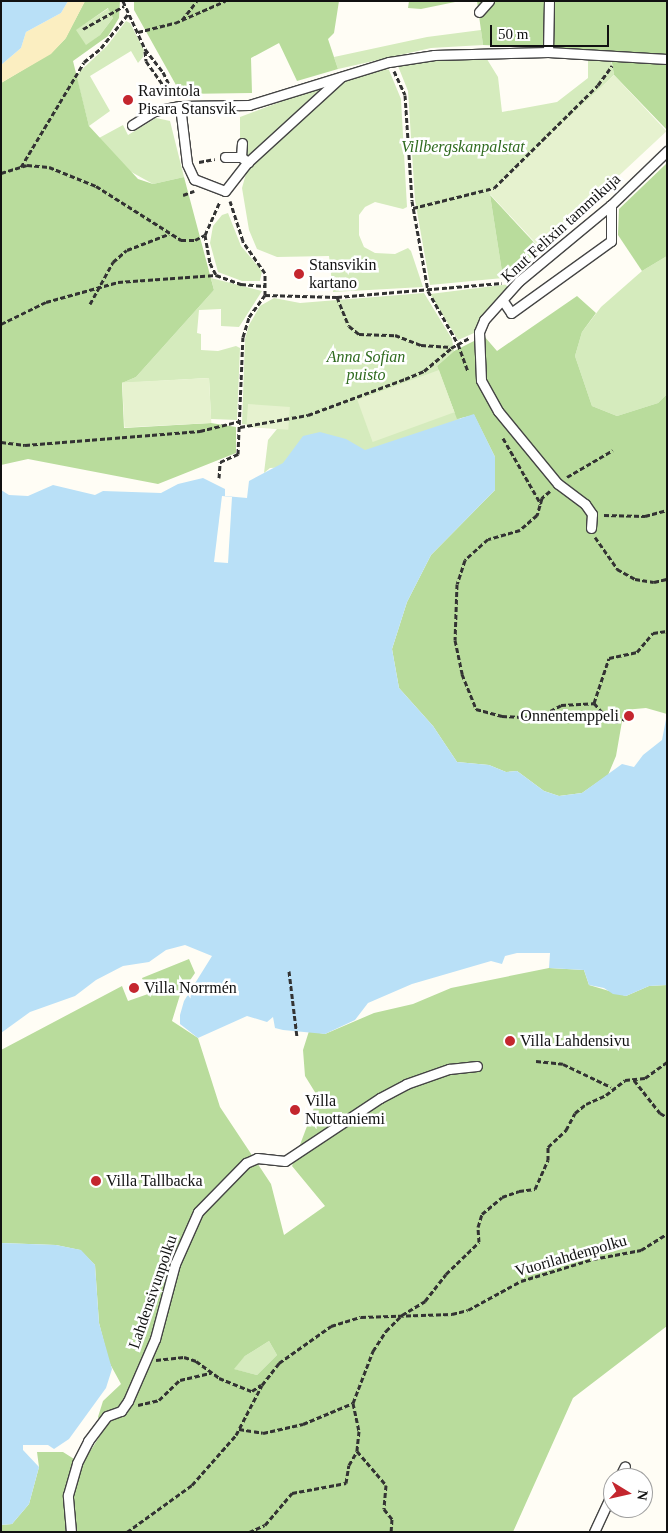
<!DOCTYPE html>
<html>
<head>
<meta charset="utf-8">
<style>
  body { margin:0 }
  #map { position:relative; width:668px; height:1533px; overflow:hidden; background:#fffdf5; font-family:"Times New Roman",serif }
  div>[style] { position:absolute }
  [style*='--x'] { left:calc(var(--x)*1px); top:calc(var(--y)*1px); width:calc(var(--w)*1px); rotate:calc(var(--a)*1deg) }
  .green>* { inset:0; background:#d5ebbd }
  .forest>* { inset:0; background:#b9dc9c }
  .sand>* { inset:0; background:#fbeec1 }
  .pitch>* { inset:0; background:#e6f2cf; transform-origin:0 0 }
  .water>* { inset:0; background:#b9e0f7 }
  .pier>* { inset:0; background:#fffdf5 }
  .path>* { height:3px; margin-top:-1.5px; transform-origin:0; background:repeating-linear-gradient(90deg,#333 0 5px,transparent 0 7.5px) }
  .roads { filter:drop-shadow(1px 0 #444) drop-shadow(-1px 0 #444) drop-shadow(0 1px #444) drop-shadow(0 -1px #444) }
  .lane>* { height:9px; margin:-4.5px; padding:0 4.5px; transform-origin:4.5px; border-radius:4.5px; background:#fff }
  .dots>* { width:14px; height:14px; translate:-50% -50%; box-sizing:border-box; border:2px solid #fff; border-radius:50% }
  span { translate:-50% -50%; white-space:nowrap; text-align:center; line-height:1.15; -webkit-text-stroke:5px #fff; paint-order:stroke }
  .poi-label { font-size:16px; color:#111 }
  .left { translate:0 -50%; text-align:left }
  .right { translate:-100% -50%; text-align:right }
  .park-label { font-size:16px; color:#2f6b1f; font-style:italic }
  .street-label { font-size:16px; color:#111 }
  .frame { position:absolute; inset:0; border:2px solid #111; pointer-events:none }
  .north { position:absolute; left:603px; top:1468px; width:50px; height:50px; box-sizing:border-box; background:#fff; border:1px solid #a0a0a0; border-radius:50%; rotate:99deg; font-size:14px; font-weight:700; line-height:20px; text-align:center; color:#111 }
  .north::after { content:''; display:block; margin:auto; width:18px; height:22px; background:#c4262e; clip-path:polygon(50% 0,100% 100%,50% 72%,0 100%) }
  .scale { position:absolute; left:490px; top:25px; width:119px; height:22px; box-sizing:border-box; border:2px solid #111; border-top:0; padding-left:6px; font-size:15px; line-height:18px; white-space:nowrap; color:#111; -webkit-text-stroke:4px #fff; paint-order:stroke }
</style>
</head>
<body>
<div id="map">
  <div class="green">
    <i style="clip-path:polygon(109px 8px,113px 18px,100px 35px,86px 46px,75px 30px)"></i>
    <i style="clip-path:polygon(126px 21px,130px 23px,144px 50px,143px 57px,138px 63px,131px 51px,90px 76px,110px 111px,89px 126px,76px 75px,107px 46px)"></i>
    <i style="clip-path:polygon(481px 30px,483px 45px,431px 48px,338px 69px,334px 57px,427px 37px)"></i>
    <i style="clip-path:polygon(485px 56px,498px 77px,502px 112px,557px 102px,588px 78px,588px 59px,611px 60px,614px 75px,490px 195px,503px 278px,430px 285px,415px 200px,408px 91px,398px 66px,438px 58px)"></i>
    <i style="clip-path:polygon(383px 68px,389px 70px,401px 99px,407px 207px,403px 209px,375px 202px,365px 207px,359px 215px,359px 235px,364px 247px,375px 253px,395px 254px,408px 248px,411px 251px,423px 287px,333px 292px,329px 256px,277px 257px,257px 249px,249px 230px,242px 188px,247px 170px,339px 86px,352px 77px)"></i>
    <i style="clip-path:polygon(333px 82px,250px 155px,240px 155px,240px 117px)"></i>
    <i style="clip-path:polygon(156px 118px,170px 121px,184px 177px,153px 184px,126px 169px,99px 138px,123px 125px,128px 135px)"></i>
    <i style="clip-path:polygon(228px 213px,241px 246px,262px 271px,260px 281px,242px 281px,218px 272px,210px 243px,213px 226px,222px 215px)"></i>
    <i style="clip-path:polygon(667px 256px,667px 394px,658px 403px,617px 416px,592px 406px,575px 356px,582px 332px,601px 307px,642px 271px)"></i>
    <i style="clip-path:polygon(211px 278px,262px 291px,239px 327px,221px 326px,221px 309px,199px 310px,197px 333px,201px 334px,201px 350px,218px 351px,236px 346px,240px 348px,237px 420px,211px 419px,209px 378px,122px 383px,136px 377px,214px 290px)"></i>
    <i style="clip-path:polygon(510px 284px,474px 333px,458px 340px,430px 294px)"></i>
    <i style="clip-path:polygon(424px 293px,452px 339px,454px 351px,437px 366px,454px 412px,495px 457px,270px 468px,264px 473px,268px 440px,277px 429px,242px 424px,245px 339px,249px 325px,260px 306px,274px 298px,300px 303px)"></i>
    <i style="clip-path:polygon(269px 1341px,277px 1355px,257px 1375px,233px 1369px,245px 1356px)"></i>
  </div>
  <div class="forest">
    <i style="clip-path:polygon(evenodd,85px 1px,120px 1px,119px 18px,108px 36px,73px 61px,89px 126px,138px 179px,153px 184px,184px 177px,214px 290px,136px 377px,122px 383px,124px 428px,211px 423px,236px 427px,236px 453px,158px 484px,28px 459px,1px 465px,1px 83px,51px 53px,65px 39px,85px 1px,108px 8px,113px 18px,100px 35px,86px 45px,76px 30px,108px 8px)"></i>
    <i style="clip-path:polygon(134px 1px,339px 1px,334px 33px,328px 39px,338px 69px,297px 81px,279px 43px,251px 58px,252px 93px,181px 94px,134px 10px)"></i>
    <i style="clip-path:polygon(409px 1px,460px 1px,421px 9px,408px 8px)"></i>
    <i style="clip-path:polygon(477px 1px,667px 1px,667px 130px,614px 75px,610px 51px,483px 45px)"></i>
    <i style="clip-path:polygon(667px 163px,667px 256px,642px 271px,618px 235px,619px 209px)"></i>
    <i style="clip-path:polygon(490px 195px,541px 250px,517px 277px,503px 278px)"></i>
    <i style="clip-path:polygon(577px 296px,596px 313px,582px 332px,575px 356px,592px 406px,617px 416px,658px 403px,667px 394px,667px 714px,646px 708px,624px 710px,616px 756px,608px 775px,582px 793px,559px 796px,544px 791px,517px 771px,506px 772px,489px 765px,457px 762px,433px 726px,399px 688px,392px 649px,407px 602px,431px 555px,495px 490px,495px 457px,474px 415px,457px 419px,437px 366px,454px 351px,484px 336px,497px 351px)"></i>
    <i style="clip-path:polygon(evenodd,189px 959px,195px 973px,180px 995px,172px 1021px,198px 1038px,220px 1107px,271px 1184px,284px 1235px,325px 1206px,292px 1166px,318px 1097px,305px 1076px,303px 1050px,309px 1031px,325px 1034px,374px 1013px,413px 1004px,451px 988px,549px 968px,584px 970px,589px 985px,626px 996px,649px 986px,667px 985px,667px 1326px,573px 1398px,513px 1532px,1px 1532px,1px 1525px,12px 1524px,29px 1504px,39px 1467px,37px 1452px,63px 1452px,82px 1464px,103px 1431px,98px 1417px,103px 1401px,121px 1384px,109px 1362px,99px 1323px,95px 1265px,80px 1250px,56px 1245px,1px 1243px,1px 1050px,122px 986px,128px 1001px,148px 994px,142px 978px,189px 959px,269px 1341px,277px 1355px,257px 1375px,234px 1369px,245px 1356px,269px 1341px)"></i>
  </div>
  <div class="sand">
    <i style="clip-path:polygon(68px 1px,85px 1px,66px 38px,51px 54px,1px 83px,1px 65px,21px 48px,26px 32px,61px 13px)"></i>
  </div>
  <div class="pitch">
    <i style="left:614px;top:75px;width:77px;height:172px;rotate:47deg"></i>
    <i style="left:439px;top:370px;width:45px;height:87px;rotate:70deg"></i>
    <i style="left:209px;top:378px;width:45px;height:87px;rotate:87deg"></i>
    <i style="left:248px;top:404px;width:42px;height:23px;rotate:4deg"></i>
  </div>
  <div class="water">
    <i style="clip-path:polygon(1px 1px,68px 1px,61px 13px,26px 32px,21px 48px,1px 65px)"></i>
    <i style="clip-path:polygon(474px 414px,495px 457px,495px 490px,431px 555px,407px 602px,392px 649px,399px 688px,433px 726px,457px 762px,489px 765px,506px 772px,517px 771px,544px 791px,559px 796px,582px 793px,622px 764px,634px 767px,643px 755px,662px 740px,667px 714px,667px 985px,649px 986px,626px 996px,613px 994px,604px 988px,589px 985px,584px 970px,549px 968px,550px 953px,517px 953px,505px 956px,502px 964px,491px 961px,412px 984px,368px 1003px,355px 1020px,325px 1034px,283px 1030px,275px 1028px,273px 1017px,267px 1022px,247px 1016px,198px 1038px,180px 1024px,180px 1015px,184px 1001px,212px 956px,185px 945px,166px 950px,149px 962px,123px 966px,96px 980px,75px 996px,30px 1012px,1px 1033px,1px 490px,9px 495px,28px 496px,53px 485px,95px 495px,103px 491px,161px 493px,178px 484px,203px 478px,225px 489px,225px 496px,247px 498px,249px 481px,283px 463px,303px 436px,320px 432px,346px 439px,365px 450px)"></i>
    <i style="clip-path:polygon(1px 1243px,56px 1245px,81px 1250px,95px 1265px,99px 1323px,112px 1369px,106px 1388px,69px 1439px,54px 1449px,48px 1445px,23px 1445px,23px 1450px,39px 1467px,29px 1504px,12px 1524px,1px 1525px)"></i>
  </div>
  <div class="pier">
    <i style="clip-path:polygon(222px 496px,232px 497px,228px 563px,214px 562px)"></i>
  </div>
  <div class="path">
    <i style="--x:123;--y:1;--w:53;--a:65.4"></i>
    <i style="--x:145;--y:49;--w:29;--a:52"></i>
    <i style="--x:163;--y:72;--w:28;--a:64"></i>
    <i style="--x:182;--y:20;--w:24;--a:-52"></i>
    <i style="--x:83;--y:29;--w:47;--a:-29.3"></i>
    <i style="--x:138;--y:32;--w:38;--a:-14"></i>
    <i style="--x:175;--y:23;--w:55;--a:-23.7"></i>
    <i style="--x:145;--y:51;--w:10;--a:84"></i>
    <i style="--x:146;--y:61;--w:43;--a:54.5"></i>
    <i style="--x:394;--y:71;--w:26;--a:65"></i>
    <i style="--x:405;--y:95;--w:106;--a:86.2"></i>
    <i style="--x:412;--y:201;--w:91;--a:79.9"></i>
    <i style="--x:428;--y:291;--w:61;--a:60.5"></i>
    <i style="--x:458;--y:344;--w:29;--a:70"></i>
    <i style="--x:199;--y:162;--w:16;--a:-11"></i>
    <i style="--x:21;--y:167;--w:122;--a:-59"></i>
    <i style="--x:84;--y:62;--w:22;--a:-39"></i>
    <i style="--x:101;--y:48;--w:43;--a:-51.5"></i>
    <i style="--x:1;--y:173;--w:27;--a:-17"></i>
    <i style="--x:27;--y:165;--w:22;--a:5"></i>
    <i style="--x:49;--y:167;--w:51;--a:22"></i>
    <i style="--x:96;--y:186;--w:101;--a:32.4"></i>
    <i style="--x:181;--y:240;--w:14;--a:0"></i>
    <i style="--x:195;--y:240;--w:11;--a:-27"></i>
    <i style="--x:205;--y:235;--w:37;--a:-66"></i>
    <i style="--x:183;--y:195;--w:12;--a:-20"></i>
    <i style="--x:413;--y:208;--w:83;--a:-13.9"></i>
    <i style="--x:494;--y:188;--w:146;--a:-44.7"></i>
    <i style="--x:598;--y:85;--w:24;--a:-54"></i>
    <i style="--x:205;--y:235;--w:28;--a:80"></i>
    <i style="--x:210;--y:263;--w:13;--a:63"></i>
    <i style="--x:216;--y:275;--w:27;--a:20"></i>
    <i style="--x:241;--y:284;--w:24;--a:5"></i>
    <i style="--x:265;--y:295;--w:72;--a:1.6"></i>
    <i style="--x:337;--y:297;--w:165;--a:-4.9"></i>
    <i style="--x:337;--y:297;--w:31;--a:68"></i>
    <i style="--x:349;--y:326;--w:13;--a:39"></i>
    <i style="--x:359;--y:334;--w:36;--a:2"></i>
    <i style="--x:395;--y:335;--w:28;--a:21"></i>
    <i style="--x:421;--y:345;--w:30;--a:4"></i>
    <i style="--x:90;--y:304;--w:48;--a:-61.3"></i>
    <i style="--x:113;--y:262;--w:18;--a:-41"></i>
    <i style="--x:127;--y:250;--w:45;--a:-20.9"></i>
    <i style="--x:1;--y:324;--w:50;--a:-26.1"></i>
    <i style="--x:46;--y:302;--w:75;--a:-15.5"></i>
    <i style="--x:118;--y:282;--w:98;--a:-4.1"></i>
    <i style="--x:240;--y:427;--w:69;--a:-10"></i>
    <i style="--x:308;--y:415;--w:103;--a:-20.4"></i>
    <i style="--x:405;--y:379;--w:21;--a:-23"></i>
    <i style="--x:424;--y:371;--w:35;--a:-40"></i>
    <i style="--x:451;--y:348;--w:21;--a:-29"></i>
    <i style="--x:503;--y:438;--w:76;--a:60.1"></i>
    <i style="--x:1;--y:442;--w:24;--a:7"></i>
    <i style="--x:25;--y:445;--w:176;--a:-4.6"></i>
    <i style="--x:200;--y:431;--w:41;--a:-14"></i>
    <i style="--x:567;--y:477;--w:53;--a:-30.4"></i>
    <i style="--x:219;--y:478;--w:16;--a:-86"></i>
    <i style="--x:220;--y:462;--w:20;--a:-24"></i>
    <i style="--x:238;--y:454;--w:117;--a:-87.6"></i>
    <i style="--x:243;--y:337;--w:21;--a:-73"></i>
    <i style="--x:249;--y:317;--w:27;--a:-54"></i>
    <i style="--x:265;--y:295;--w:22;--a:-90"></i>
    <i style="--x:265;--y:273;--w:39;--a:-125"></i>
    <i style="--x:243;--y:241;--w:42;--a:-108"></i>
    <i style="--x:550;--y:491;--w:11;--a:139"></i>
    <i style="--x:542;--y:498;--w:18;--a:106"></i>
    <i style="--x:537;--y:515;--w:23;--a:139"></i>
    <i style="--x:520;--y:530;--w:33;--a:164"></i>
    <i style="--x:488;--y:539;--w:31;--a:138"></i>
    <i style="--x:465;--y:560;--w:25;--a:108"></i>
    <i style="--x:457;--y:584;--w:56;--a:92"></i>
    <i style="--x:455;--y:640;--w:35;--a:78"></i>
    <i style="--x:462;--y:674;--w:38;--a:68"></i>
    <i style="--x:476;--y:709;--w:27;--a:15"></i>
    <i style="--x:502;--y:716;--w:35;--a:3"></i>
    <i style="--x:537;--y:718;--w:27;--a:-28"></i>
    <i style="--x:561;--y:705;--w:33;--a:-3"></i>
    <i style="--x:594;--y:703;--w:47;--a:-71.6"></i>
    <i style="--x:609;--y:658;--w:29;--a:-12"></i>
    <i style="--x:637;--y:652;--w:25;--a:-50"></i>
    <i style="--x:653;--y:633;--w:14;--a:-8"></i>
    <i style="--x:604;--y:515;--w:41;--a:1.4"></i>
    <i style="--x:645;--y:516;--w:23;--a:-15"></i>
    <i style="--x:595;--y:537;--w:39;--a:55"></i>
    <i style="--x:617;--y:569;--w:21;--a:29"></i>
    <i style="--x:635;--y:579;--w:19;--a:9"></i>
    <i style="--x:654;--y:582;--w:13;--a:-13"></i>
    <i style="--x:594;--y:703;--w:23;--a:49"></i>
    <i style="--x:609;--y:720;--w:6;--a:18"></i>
    <i style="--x:615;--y:722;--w:10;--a:-17"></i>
    <i style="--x:289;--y:971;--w:66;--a:83.1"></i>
    <i style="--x:536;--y:1061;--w:27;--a:6"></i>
    <i style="--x:563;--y:1064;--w:53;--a:25.6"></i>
    <i style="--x:634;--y:1080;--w:42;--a:51.8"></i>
    <i style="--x:660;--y:1113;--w:8;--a:30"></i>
    <i style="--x:156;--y:1360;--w:28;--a:-6"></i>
    <i style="--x:184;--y:1357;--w:13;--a:18"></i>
    <i style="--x:196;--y:1361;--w:29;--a:36"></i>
    <i style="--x:219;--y:1378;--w:35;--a:22"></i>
    <i style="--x:252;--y:1391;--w:11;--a:-34"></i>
    <i style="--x:353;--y:1403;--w:29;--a:78"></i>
    <i style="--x:359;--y:1431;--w:20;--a:96"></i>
    <i style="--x:357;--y:1451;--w:45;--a:49.5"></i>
    <i style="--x:386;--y:1485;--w:24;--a:95"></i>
    <i style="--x:384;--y:1509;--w:13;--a:51"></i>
    <i style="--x:392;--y:1519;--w:13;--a:94"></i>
    <i style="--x:138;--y:1405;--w:22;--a:-13"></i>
    <i style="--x:159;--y:1400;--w:29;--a:-44"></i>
    <i style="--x:180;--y:1380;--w:32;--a:-13"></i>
    <i style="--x:239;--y:1429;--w:24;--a:9"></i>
    <i style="--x:263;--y:1433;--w:41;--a:-12.7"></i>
    <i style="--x:303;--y:1424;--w:54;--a:-22.8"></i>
    <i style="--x:353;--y:1403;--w:56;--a:-69"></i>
    <i style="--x:373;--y:1351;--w:24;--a:-57"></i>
    <i style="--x:386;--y:1331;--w:23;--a:-45"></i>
    <i style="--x:402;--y:1315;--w:27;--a:-31"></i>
    <i style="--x:425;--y:1301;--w:34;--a:-52"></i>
    <i style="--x:446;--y:1274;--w:46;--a:-44.1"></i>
    <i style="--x:479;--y:1242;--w:15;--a:-94"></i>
    <i style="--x:478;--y:1227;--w:14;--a:-73"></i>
    <i style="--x:482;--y:1214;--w:26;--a:-40"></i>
    <i style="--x:502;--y:1197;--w:18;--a:-19"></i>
    <i style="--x:519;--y:1191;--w:16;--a:-7"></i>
    <i style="--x:535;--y:1189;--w:32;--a:-66"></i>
    <i style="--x:548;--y:1160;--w:13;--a:-90"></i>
    <i style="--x:548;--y:1147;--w:25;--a:-43"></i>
    <i style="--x:566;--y:1130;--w:19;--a:-62"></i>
    <i style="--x:575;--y:1113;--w:14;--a:-39"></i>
    <i style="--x:586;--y:1104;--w:22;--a:-24"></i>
    <i style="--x:606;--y:1095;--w:24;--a:-38"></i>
    <i style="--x:625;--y:1080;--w:20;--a:-6"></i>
    <i style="--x:645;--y:1078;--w:27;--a:-36"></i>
    <i style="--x:127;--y:1532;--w:80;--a:-35.9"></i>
    <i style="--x:192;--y:1485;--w:67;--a:-48.7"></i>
    <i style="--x:236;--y:1435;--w:56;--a:-62.5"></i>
    <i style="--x:262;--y:1385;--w:28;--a:-52"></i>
    <i style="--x:279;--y:1363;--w:64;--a:-35.4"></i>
    <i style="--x:331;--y:1326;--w:31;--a:-17"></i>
    <i style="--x:361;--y:1317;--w:91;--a:-1.9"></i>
    <i style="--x:452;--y:1314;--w:16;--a:-14"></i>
    <i style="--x:468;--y:1310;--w:60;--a:-28.7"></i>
    <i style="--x:521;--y:1281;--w:75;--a:-17"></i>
    <i style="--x:593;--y:1259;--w:49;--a:-10.6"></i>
    <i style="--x:641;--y:1250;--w:31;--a:-32"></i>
    <i style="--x:249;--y:1532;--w:17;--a:-24"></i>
    <i style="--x:265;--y:1525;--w:42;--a:-49.8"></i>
    <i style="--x:292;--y:1493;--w:55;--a:-10.5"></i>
    <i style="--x:346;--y:1483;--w:18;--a:-81"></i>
    <i style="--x:349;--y:1465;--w:16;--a:-60"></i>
  </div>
  <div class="roads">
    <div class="lane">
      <i style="--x:479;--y:12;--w:15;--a:-48"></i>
      <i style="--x:548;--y:52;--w:51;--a:-88.9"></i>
      <i style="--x:180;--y:106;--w:58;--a:83.1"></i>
      <i style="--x:187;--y:164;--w:17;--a:65"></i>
      <i style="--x:194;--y:179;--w:33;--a:21"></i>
      <i style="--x:225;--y:191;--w:37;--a:-52"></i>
      <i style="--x:248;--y:162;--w:126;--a:-42.4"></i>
      <i style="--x:132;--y:125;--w:26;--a:-32"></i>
      <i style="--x:154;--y:111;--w:26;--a:-11"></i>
      <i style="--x:180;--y:106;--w:69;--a:-0.8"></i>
      <i style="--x:249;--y:105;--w:146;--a:-17.1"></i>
      <i style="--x:389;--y:62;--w:46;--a:-8.8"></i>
      <i style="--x:434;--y:55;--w:114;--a:-1.5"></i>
      <i style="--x:548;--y:52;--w:119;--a:3.4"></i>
      <i style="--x:225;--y:157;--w:16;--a:0"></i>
      <i style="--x:241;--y:157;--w:9;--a:36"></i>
      <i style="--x:241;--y:157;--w:14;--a:-86"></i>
      <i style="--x:503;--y:301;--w:14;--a:56"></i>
      <i style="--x:511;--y:313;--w:123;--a:-35.8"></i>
      <i style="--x:611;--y:241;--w:36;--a:-90"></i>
      <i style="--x:591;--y:528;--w:14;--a:-86"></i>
      <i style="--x:592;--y:514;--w:12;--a:-125"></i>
      <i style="--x:585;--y:504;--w:34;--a:-143"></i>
      <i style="--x:558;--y:484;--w:94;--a:-129.4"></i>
      <i style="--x:498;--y:411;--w:35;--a:-119"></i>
      <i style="--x:481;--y:380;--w:48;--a:-92.4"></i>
      <i style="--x:479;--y:332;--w:13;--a:-67"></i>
      <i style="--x:484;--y:320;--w:52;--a:-48.1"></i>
      <i style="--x:519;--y:281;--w:119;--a:-39.6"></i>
      <i style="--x:611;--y:205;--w:78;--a:-44"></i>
      <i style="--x:619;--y:1478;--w:13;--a:-63"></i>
      <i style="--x:71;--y:1532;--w:37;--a:-95"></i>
      <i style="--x:68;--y:1495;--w:33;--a:-74"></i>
      <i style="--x:77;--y:1463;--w:25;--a:-63"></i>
      <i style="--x:88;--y:1441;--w:31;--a:-53"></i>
      <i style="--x:107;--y:1416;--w:15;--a:-20"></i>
      <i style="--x:121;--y:1411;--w:12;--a:-55"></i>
      <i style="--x:128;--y:1401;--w:68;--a:-66.5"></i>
      <i style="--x:155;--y:1339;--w:78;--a:-75.1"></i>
      <i style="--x:175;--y:1264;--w:57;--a:-66.1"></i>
      <i style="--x:198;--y:1212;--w:69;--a:-45.6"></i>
      <i style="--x:246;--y:1163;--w:12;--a:-24"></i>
      <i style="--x:257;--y:1158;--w:28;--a:6"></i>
      <i style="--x:285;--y:1161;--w:114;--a:-33.6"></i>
      <i style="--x:380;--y:1098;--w:30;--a:-28"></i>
      <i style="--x:406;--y:1084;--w:46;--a:-19.2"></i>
      <i style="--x:449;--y:1069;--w:28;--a:-6"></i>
      <i style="--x:594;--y:1532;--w:45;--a:-65.1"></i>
    </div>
  </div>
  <div class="dots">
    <i style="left:128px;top:100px;background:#c4262e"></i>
    <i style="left:299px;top:274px;background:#c4262e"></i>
    <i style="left:629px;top:716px;background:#c4262e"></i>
    <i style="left:134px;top:988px;background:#c4262e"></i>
    <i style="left:510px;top:1041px;background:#c4262e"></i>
    <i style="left:295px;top:1110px;background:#c4262e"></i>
    <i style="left:96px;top:1181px;background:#c4262e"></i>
  </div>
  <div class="poi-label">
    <span class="left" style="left:138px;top:100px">Ravintola<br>Pisara Stansvik</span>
    <span class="left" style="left:309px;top:274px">Stansvikin<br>kartano</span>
    <span class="right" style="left:619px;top:716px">Onnentemppeli</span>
    <span class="left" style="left:144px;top:988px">Villa Norrmén</span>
    <span class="left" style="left:520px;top:1041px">Villa Lahdensivu</span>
    <span class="left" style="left:305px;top:1110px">Villa<br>Nuottaniemi</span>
    <span class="left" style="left:106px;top:1181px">Villa Tallbacka</span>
  </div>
  <div class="park-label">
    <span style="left:463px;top:147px">Villbergskanpalstat</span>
    <span style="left:366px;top:366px">Anna Sofian<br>puisto</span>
  </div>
  <div class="street-label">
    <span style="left:561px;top:228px;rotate:-42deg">Knut Felixin tammikuja</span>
    <span style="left:571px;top:1256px;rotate:-16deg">Vuorilahdenpolku</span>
    <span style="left:153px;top:1292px;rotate:-71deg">Lahdensivunpolku</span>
  </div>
  <div class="frame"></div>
  <div class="north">N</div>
  <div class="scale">50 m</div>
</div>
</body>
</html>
